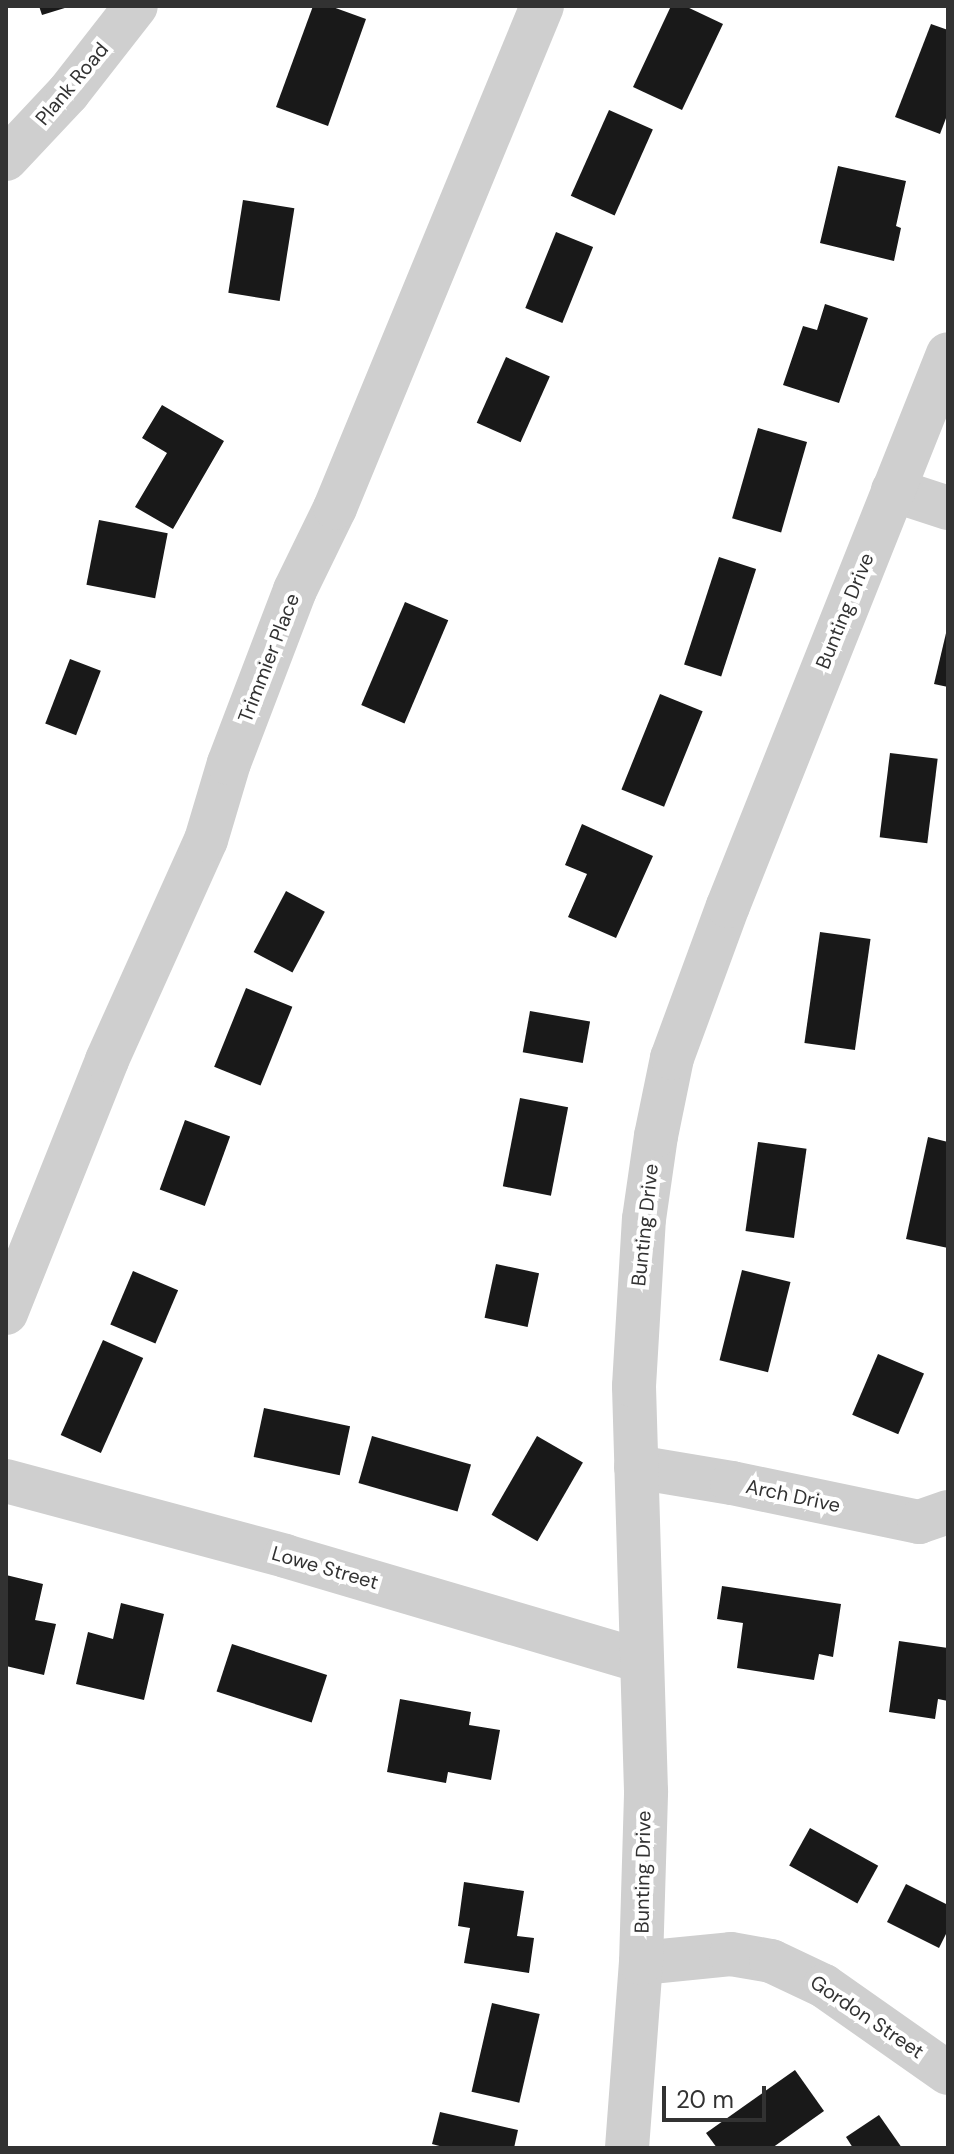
<!DOCTYPE html>
<html>
<head>
<meta charset="utf-8">
<style>
  body { margin:0 }
  #map { position:relative; width:954px; height:2154px; overflow:hidden; background:#fff; font-family:"DM Sans",sans-serif }
  div>[style] { position:absolute }
  [style*='--x'] { left:calc(var(--x)*1px); top:calc(var(--y)*1px); width:calc(var(--w)*1px); rotate:calc(var(--a)*1deg) }
  .building>* { inset:0; background:#191919; transform-origin:0 0 }
  .minor>* { height:44px; margin:-22px; padding:0 22px; transform-origin:22px; border-radius:22px; background:#cfcfcf }
  span { translate:-50% -50%; white-space:nowrap; text-align:center; line-height:1.15; -webkit-text-stroke:8px #fff; paint-order:stroke }
  .street-label { font-size:20px; color:#323232 }
  .frame { position:absolute; inset:0; border:8px solid #323232; pointer-events:none }
  .scale { position:absolute; left:662px; top:2086px; width:104px; height:36px; box-sizing:border-box; border:4px solid #323232; border-top:0; padding-left:10px; font-size:24px; line-height:28px; white-space:nowrap; color:#323232; -webkit-text-stroke:6px #fff; paint-order:stroke }
</style>
</head>
<body>
<div id="map">
  <div class="building">
    <i style="clip-path:polygon(39px 6px,68px 6px,68px 7px,42px 15px)"></i>
    <i style="clip-path:polygon(313px 6px,330px 6px,366px 19px,328px 126px,276px 107px)"></i>
    <i style="clip-path:polygon(671px 6px,685px 6px,723px 24px,682px 110px,633px 87px)"></i>
    <i style="clip-path:polygon(931px 24px,948px 30px,948px 113px,940px 134px,895px 117px)"></i>
    <i style="left:609px;top:110px;width:48px;height:94px;rotate:24deg"></i>
    <i style="clip-path:polygon(838px 166px,906px 181px,896px 226px,901px 228px,894px 261px,820px 243px)"></i>
    <i style="left:243px;top:200px;width:52px;height:94px;rotate:9deg"></i>
    <i style="left:556px;top:232px;width:40px;height:82px;rotate:22deg"></i>
    <i style="clip-path:polygon(825px 304px,868px 318px,839px 403px,783px 385px,803px 326px,817px 330px)"></i>
    <i style="left:506px;top:357px;width:48px;height:72px;rotate:24deg"></i>
    <i style="clip-path:polygon(162px 405px,224px 441px,173px 529px,135px 507px,167px 453px,142px 438px)"></i>
    <i style="left:758px;top:428px;width:51px;height:94px;rotate:16deg"></i>
    <i style="left:99px;top:520px;width:70px;height:66px;rotate:11deg"></i>
    <i style="left:719px;top:557px;width:39px;height:113px;rotate:18deg"></i>
    <i style="left:405px;top:602px;width:47px;height:112px;rotate:23deg"></i>
    <i style="clip-path:polygon(947px 629px,948px 629px,948px 687px,934px 684px)"></i>
    <i style="left:70px;top:659px;width:33px;height:69px;rotate:21deg"></i>
    <i style="left:660px;top:694px;width:46px;height:103px;rotate:22deg"></i>
    <i style="left:890px;top:753px;width:48px;height:85px;rotate:7deg"></i>
    <i style="clip-path:polygon(582px 824px,653px 856px,616px 938px,568px 917px,587px 874px,565px 865px)"></i>
    <i style="left:286px;top:891px;width:44px;height:69px;rotate:28deg"></i>
    <i style="left:820px;top:932px;width:51px;height:112px;rotate:8deg"></i>
    <i style="left:246px;top:988px;width:50px;height:85px;rotate:22deg"></i>
    <i style="left:530px;top:1011px;width:61px;height:42px;rotate:10deg"></i>
    <i style="left:520px;top:1098px;width:49px;height:90px;rotate:11deg"></i>
    <i style="left:185px;top:1120px;width:48px;height:74px;rotate:20deg"></i>
    <i style="clip-path:polygon(928px 1137px,948px 1142px,948px 1248px,906px 1239px)"></i>
    <i style="left:758px;top:1142px;width:49px;height:90px;rotate:8deg"></i>
    <i style="left:496px;top:1264px;width:44px;height:55px;rotate:12deg"></i>
    <i style="left:742px;top:1270px;width:50px;height:93px;rotate:14deg"></i>
    <i style="left:133px;top:1271px;width:49px;height:58px;rotate:23deg"></i>
    <i style="left:103px;top:1340px;width:44px;height:104px;rotate:24deg"></i>
    <i style="left:878px;top:1354px;width:50px;height:66px;rotate:23deg"></i>
    <i style="left:264px;top:1408px;width:88px;height:50px;rotate:12deg"></i>
    <i style="left:372px;top:1436px;width:103px;height:49px;rotate:16deg"></i>
    <i style="left:537px;top:1436px;width:53px;height:91px;rotate:30deg"></i>
    <i style="clip-path:polygon(6px 1575px,43px 1584px,35px 1620px,56px 1624px,44px 1675px,6px 1666px)"></i>
    <i style="clip-path:polygon(722px 1586px,841px 1604px,833px 1657px,819px 1654px,814px 1680px,737px 1668px,743px 1623px,717px 1619px)"></i>
    <i style="clip-path:polygon(121px 1603px,164px 1614px,144px 1700px,76px 1684px,88px 1632px,113px 1639px)"></i>
    <i style="clip-path:polygon(899px 1641px,948px 1648px,948px 1701px,938px 1699px,935px 1719px,889px 1712px)"></i>
    <i style="left:232px;top:1644px;width:100px;height:50px;rotate:18deg"></i>
    <i style="clip-path:polygon(400px 1699px,471px 1712px,469px 1725px,500px 1730px,491px 1780px,448px 1772px,446px 1783px,387px 1772px)"></i>
    <i style="left:810px;top:1828px;width:78px;height:43px;rotate:29deg"></i>
    <i style="clip-path:polygon(464px 1882px,524px 1891px,517px 1936px,534px 1938px,529px 1973px,464px 1963px,470px 1928px,458px 1926px)"></i>
    <i style="clip-path:polygon(906px 1884px,948px 1905px,948px 1930px,939px 1948px,887px 1922px)"></i>
    <i style="left:492px;top:2003px;width:49px;height:91px;rotate:13deg"></i>
    <i style="clip-path:polygon(795px 2070px,824px 2111px,772px 2148px,717px 2148px,706px 2133px)"></i>
    <i style="clip-path:polygon(440px 2112px,518px 2130px,514px 2148px,447px 2148px,432px 2144px)"></i>
    <i style="clip-path:polygon(879px 2115px,902px 2148px,853px 2148px,846px 2137px)"></i>
  </div>
  <div class="minor">
    <i style="--x:6;--y:159;--w:91;--a:-46.8"></i>
    <i style="--x:68;--y:93;--w:110;--a:-52"></i>
    <i style="--x:893;--y:490;--w:58;--a:18.1"></i>
    <i style="--x:6;--y:1313;--w:272;--a:-68.2"></i>
    <i style="--x:107;--y:1060;--w:241;--a:-65.8"></i>
    <i style="--x:206;--y:840;--w:80;--a:-73.4"></i>
    <i style="--x:229;--y:763;--w:185;--a:-69.1"></i>
    <i style="--x:295;--y:590;--w:91;--a:-64"></i>
    <i style="--x:335;--y:508;--w:543;--a:-67.59"></i>
    <i style="--x:636;--y:1467;--w:97;--a:9.5"></i>
    <i style="--x:732;--y:1483;--w:191;--a:11.8"></i>
    <i style="--x:919;--y:1522;--w:31;--a:-19"></i>
    <i style="--x:6;--y:1481;--w:289;--a:15"></i>
    <i style="--x:285;--y:1556;--w:372;--a:16.4"></i>
    <i style="--x:641;--y:1963;--w:90;--a:-5.7"></i>
    <i style="--x:731;--y:1954;--w:41;--a:9.9"></i>
    <i style="--x:771;--y:1961;--w:59;--a:25.3"></i>
    <i style="--x:824;--y:1986;--w:151;--a:35.1"></i>
    <i style="--x:627;--y:2148;--w:186;--a:-85.7"></i>
    <i style="--x:641;--y:1963;--w:172;--a:-88.3"></i>
    <i style="--x:646;--y:1791;--w:405;--a:-91.7"></i>
    <i style="--x:634;--y:1386;--w:167;--a:-86.6"></i>
    <i style="--x:644;--y:1219;--w:84;--a:-81.8"></i>
    <i style="--x:656;--y:1136;--w:80;--a:-78.4"></i>
    <i style="--x:672;--y:1058;--w:162;--a:-69.8"></i>
    <i style="--x:728;--y:906;--w:594;--a:-68.27"></i>
  </div>
  <div class="street-label">
    <span style="left:72px;top:84px;rotate:-50deg">Plank Road</span>
    <span style="left:845px;top:611px;rotate:-68deg">Bunting Drive</span>
    <span style="left:269px;top:658px;rotate:-69deg">Trimmier Place</span>
    <span style="left:645px;top:1225px;rotate:-84deg">Bunting Drive</span>
    <span style="left:793px;top:1496px;rotate:12deg">Arch Drive</span>
    <span style="left:325px;top:1568px;rotate:16deg">Lowe Street</span>
    <span style="left:643px;top:1872px;rotate:-89deg">Bunting Drive</span>
    <span style="left:867px;top:2017px;rotate:34deg">Gordon Street</span>
  </div>
  <div class="frame"></div>
  <div class="scale">20 m</div>
</div>
</body>
</html>
